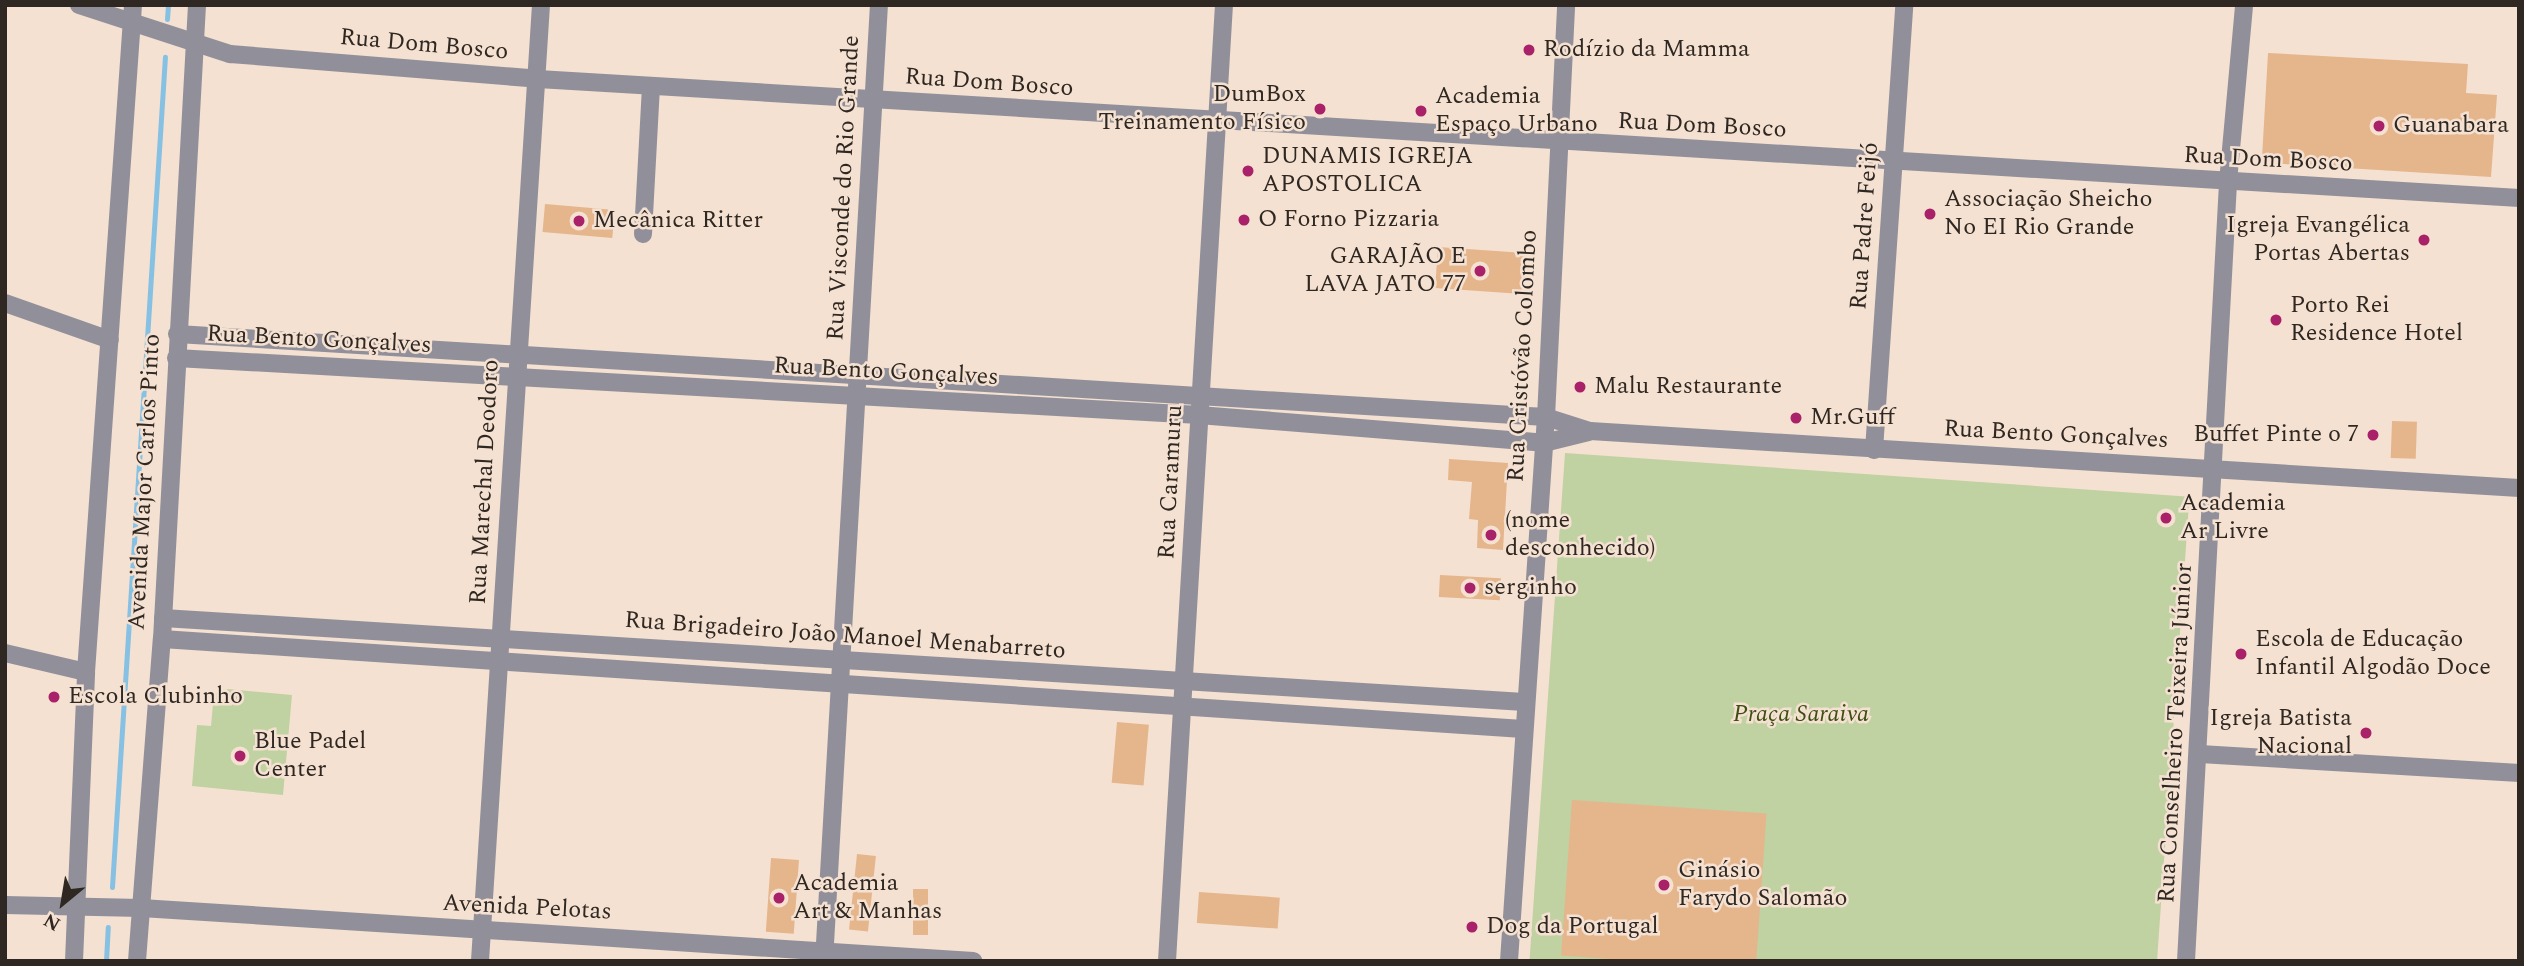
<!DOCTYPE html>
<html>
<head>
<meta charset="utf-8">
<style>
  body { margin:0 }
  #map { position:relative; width:2524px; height:966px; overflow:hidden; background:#f5e1d1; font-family:Spectral,serif }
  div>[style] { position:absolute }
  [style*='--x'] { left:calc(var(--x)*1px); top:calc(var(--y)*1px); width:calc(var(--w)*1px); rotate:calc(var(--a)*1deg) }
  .green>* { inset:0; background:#c0d1a2; transform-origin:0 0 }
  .stream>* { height:5px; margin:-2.5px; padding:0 2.5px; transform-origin:2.5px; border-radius:2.5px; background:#86c1e3 }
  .building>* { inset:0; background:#e5b58c; transform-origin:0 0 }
  .minor>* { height:18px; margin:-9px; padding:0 9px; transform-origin:9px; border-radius:9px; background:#91909a }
  .tertiary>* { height:18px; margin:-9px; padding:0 9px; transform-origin:9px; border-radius:9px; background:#91909a }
  .dots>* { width:19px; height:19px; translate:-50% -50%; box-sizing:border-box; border:4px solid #f5e1d1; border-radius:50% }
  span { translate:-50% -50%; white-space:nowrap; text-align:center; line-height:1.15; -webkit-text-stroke:5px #f5e1d1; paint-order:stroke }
  .street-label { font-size:24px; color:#2f2822 }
  .poi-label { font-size:24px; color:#2f2822 }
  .left { translate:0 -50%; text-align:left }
  .right { translate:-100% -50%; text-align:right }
  .park-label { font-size:24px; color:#3d4e11; font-style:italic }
  .frame { position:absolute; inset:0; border:7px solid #2f2822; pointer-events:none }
  .north { position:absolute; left:28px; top:868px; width:70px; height:70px; -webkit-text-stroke:5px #f5e1d1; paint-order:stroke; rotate:210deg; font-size:19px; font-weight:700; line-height:28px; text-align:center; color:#2f2822 }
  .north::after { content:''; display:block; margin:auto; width:24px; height:32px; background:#2f2822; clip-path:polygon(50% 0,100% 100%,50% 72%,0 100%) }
</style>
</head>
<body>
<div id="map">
  <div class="green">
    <i style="left:1565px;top:453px;width:626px;height:509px;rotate:4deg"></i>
    <i style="clip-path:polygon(227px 689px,292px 695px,283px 795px,192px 786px,197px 725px,211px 726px,214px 693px,226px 694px)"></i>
  </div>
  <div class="stream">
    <i style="--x:167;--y:19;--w:14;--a:-86"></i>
    <i style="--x:112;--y:887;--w:832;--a:-86.35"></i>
    <i style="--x:106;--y:961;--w:34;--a:-87"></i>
  </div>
  <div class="building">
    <i style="clip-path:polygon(2268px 53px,2468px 64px,2466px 93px,2497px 95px,2491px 177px,2268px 163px,2262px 158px)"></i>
    <i style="left:545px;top:204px;width:70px;height:28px;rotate:5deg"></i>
    <i style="left:1438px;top:247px;width:87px;height:41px;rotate:4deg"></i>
    <i style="left:2392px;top:421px;width:25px;height:37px;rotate:2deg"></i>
    <i style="clip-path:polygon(1449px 459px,1508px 463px,1503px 550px,1477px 548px,1478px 520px,1469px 519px,1472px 482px,1448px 480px)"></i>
    <i style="left:1440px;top:575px;width:61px;height:22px;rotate:3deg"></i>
    <i style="left:1117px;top:722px;width:32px;height:61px;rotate:5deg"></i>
    <i style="left:1572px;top:800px;width:195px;height:156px;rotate:4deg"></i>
    <i style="left:857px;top:854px;width:19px;height:76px;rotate:6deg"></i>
    <i style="left:771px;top:858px;width:28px;height:74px;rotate:4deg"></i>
    <i style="left:913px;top:889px;width:15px;height:46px"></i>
    <i style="left:1199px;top:892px;width:81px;height:31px;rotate:4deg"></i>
  </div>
  <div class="minor">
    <i style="--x:643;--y:234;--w:148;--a:-86.9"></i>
    <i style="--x:5;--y:303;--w:111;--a:19.4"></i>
    <i style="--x:177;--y:334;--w:1372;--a:3.47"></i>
    <i style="--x:1546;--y:417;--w:46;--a:17.7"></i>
    <i style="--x:1590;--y:431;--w:931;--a:3.51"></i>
    <i style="--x:176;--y:358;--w:1025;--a:3.19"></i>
    <i style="--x:1199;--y:415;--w:346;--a:4.6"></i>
    <i style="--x:1544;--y:443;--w:46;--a:-13.7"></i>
    <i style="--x:1874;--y:450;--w:446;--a:-86.1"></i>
    <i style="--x:163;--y:618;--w:1364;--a:3.53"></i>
    <i style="--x:162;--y:639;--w:1364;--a:3.78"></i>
    <i style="--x:2200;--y:754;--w:320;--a:3.4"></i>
    <i style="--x:480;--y:961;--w:958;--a:-86.35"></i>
    <i style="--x:824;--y:961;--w:958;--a:-86.71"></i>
    <i style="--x:1167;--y:961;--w:958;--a:-86.59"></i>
    <i style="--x:2186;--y:961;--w:780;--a:-86.91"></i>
    <i style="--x:2228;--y:182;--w:178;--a:-84.8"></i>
  </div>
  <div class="tertiary">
    <i style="--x:79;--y:5;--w:159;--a:18"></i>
    <i style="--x:230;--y:54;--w:309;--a:4.6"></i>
    <i style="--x:538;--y:79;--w:1985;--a:3.44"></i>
    <i style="--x:5;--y:653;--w:83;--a:13.2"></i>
    <i style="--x:5;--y:905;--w:136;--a:1.3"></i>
    <i style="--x:141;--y:908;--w:834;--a:3.64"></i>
    <i style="--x:74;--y:961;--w:289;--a:-87.6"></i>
    <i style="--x:86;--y:672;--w:669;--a:-85.97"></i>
    <i style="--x:137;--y:961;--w:323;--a:-85.6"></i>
    <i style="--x:162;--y:639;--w:635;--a:-86.84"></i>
    <i style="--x:1509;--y:961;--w:545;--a:-86.11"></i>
    <i style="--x:1546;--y:417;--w:412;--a:-87.2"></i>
  </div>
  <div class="dots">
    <i style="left:1529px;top:50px;background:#a82169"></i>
    <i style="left:1320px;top:109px;background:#a82169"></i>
    <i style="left:1421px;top:111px;background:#a82169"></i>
    <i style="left:2379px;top:126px;background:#a82169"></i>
    <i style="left:1248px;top:171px;background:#a82169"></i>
    <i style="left:1930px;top:214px;background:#a82169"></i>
    <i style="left:1244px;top:220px;background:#a82169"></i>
    <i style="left:579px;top:221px;background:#a82169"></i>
    <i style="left:2424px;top:240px;background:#a82169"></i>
    <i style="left:1480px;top:271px;background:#a82169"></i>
    <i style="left:2276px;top:320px;background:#a82169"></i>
    <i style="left:1580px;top:387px;background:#a82169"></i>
    <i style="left:1796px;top:418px;background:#a82169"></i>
    <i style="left:2373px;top:435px;background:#a82169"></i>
    <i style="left:2166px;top:518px;background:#a82169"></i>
    <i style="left:1491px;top:535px;background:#a82169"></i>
    <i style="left:1470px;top:588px;background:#a82169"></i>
    <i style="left:2241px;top:654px;background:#a82169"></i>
    <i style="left:54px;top:697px;background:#a82169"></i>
    <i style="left:2366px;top:733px;background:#a82169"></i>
    <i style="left:240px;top:756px;background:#a82169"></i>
    <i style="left:1664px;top:885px;background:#a82169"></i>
    <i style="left:779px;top:898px;background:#a82169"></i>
    <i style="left:1472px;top:927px;background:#a82169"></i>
  </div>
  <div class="street-label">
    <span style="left:424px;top:45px;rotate:5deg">Rua Dom Bosco</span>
    <span style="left:989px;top:83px;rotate:4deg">Rua Dom Bosco</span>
    <span style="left:1702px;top:126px;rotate:3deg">Rua Dom Bosco</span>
    <span style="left:2268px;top:160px;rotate:3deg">Rua Dom Bosco</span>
    <span style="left:844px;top:188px;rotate:-87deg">Rua Visconde do Rio Grande</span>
    <span style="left:1865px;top:226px;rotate:-86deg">Rua Padre Feijó</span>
    <span style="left:319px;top:340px;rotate:3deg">Rua Bento Gonçalves</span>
    <span style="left:1523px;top:356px;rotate:-87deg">Rua Cristóvão Colombo</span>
    <span style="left:886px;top:372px;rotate:3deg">Rua Bento Gonçalves</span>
    <span style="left:2056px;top:435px;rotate:3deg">Rua Bento Gonçalves</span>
    <span style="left:145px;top:482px;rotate:-87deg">Avenida Major Carlos Pinto</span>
    <span style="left:485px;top:482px;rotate:-87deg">Rua Marechal Deodoro</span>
    <span style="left:1171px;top:482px;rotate:-87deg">Rua Caramuru</span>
    <span style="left:845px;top:636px;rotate:4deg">Rua Brigadeiro João Manoel Menabarreto</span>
    <span style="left:2176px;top:733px;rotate:-87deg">Rua Conselheiro Teixeira Júnior</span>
    <span style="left:527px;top:908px;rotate:3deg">Avenida Pelotas</span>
  </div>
  <div class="poi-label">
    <span class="left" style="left:1543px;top:50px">Rodízio da Mamma</span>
    <span class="right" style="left:1306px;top:109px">DumBox<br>Treinamento Físico</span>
    <span class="left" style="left:1435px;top:111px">Academia<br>Espaço Urbano</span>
    <span class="left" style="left:2393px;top:126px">Guanabara</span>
    <span class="left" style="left:1262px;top:171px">DUNAMIS IGREJA<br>APOSTOLICA</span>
    <span class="left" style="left:1944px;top:214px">Associação Sheicho<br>No EI Rio Grande</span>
    <span class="left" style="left:1258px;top:220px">O Forno Pizzaria</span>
    <span class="left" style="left:593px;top:221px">Mecânica Ritter</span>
    <span class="right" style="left:2410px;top:240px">Igreja Evangélica<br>Portas Abertas</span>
    <span class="right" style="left:1466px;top:271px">GARAJÃO E<br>LAVA JATO 77</span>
    <span class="left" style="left:2290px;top:320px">Porto Rei<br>Residence Hotel</span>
    <span class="left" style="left:1594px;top:387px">Malu Restaurante</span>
    <span class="left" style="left:1810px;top:418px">Mr.Guff</span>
    <span class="right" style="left:2359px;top:435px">Buffet Pinte o 7</span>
    <span class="left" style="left:2180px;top:518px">Academia<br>Ar Livre</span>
    <span class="left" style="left:1505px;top:535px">(nome<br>desconhecido)</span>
    <span class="left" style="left:1484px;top:588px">serginho</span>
    <span class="left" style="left:2255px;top:654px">Escola de Educação<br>Infantil Algodão Doce</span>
    <span class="left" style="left:68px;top:697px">Escola Clubinho</span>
    <span class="right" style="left:2352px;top:733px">Igreja Batista<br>Nacional</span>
    <span class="left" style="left:254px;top:756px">Blue Padel<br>Center</span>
    <span class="left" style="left:1678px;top:885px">Ginásio<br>Farydo Salomão</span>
    <span class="left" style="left:793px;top:898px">Academia<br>Art &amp; Manhas</span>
    <span class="left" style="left:1486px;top:927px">Dog da Portugal</span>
  </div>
  <div class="park-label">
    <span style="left:1801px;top:715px">Praça Saraiva</span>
  </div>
  <div class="frame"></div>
  <div class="north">N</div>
</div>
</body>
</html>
